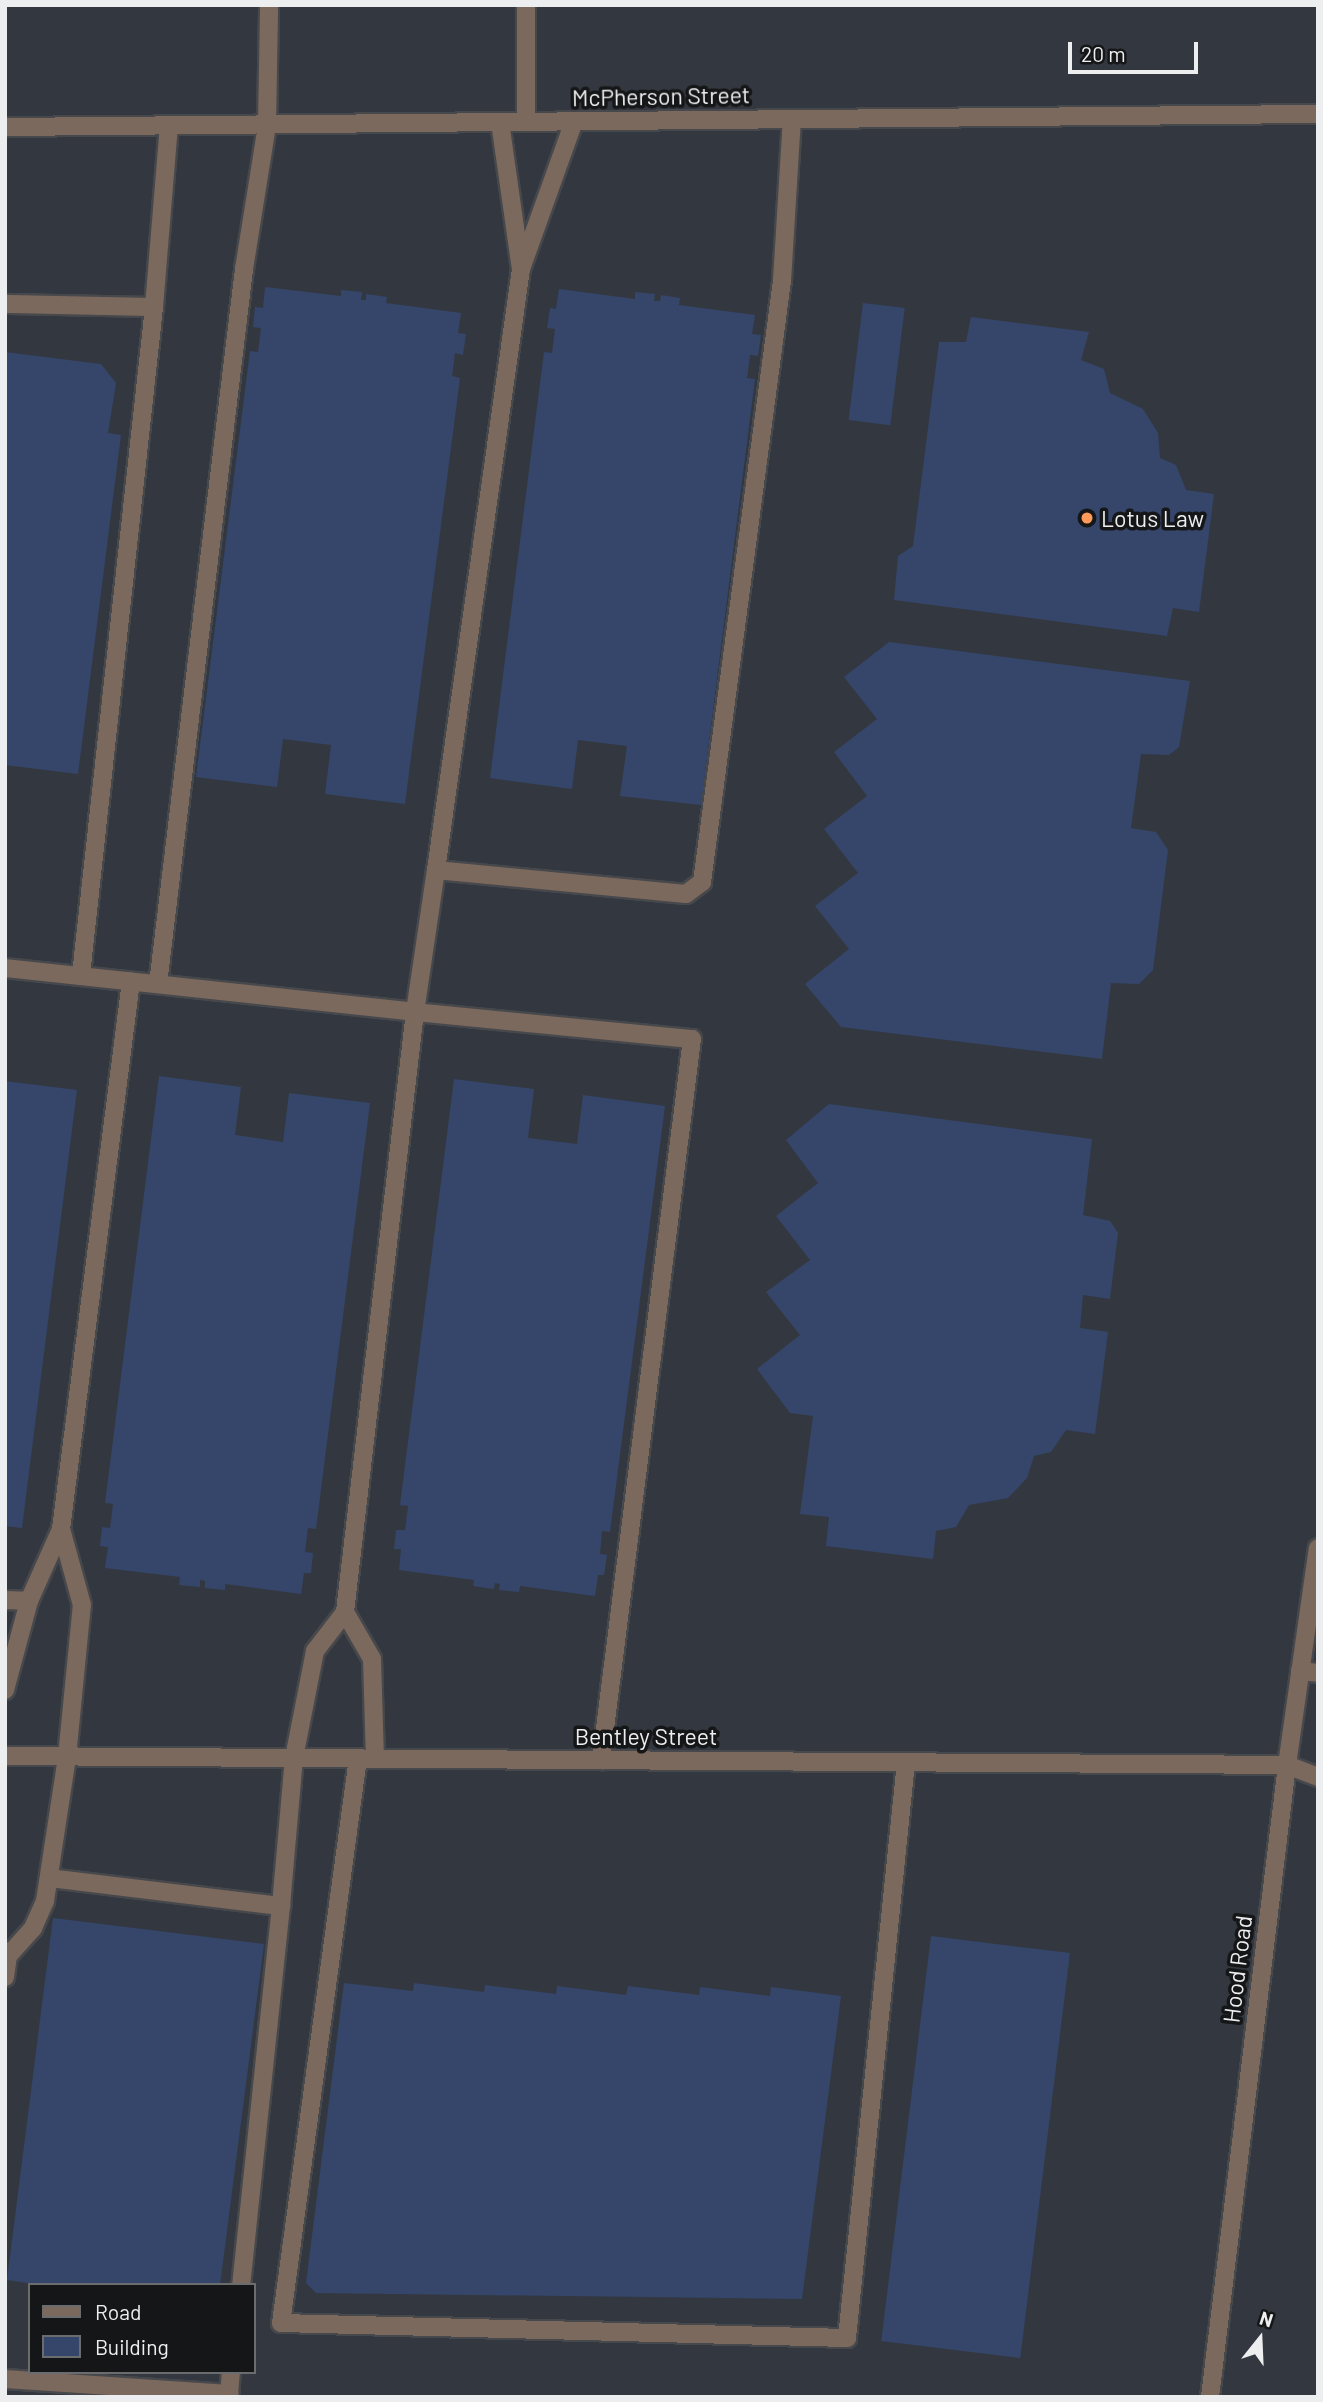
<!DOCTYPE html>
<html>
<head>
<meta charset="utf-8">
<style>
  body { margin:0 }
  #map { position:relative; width:1323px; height:2402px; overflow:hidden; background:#2c2d31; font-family:Barlow,sans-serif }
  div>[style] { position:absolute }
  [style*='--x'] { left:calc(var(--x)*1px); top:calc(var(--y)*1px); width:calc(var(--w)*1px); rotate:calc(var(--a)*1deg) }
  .built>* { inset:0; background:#333840 }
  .building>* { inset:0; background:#35466a; transform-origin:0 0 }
  .roads { filter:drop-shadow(2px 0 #47484c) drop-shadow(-2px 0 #47484c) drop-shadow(0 2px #47484c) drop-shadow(0 -2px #47484c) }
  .lane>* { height:18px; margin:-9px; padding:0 9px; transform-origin:9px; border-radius:9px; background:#7c695e }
  .street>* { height:18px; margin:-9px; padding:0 9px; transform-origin:9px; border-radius:9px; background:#7c695e }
  .dots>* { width:19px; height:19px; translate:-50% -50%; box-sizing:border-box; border:4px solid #151617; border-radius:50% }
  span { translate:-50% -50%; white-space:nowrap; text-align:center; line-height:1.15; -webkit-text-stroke:7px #151617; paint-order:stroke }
  .street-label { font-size:23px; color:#edeef0 }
  .poi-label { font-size:23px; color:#edeef0 }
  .left { translate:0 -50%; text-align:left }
  .frame { position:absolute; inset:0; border:7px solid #edeef0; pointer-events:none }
  .legend { position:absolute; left:28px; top:2283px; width:228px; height:91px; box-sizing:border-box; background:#151617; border:2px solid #6b6c6e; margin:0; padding:9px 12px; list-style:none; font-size:21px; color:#edeef0 }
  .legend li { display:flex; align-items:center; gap:14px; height:35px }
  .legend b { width:35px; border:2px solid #6b6c6e }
  .north { position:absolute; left:1225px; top:2304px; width:70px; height:70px; -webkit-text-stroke:5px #151617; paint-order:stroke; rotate:18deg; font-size:19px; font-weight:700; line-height:28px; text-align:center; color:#edeef0 }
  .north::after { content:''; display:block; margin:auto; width:24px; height:32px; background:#edeef0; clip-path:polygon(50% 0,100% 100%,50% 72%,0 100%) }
  .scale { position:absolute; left:1068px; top:42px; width:130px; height:32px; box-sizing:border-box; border:4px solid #edeef0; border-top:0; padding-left:9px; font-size:21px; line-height:24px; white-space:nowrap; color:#edeef0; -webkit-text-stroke:5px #151617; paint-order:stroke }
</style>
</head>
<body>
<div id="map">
  <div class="built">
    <i style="clip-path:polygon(evenodd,5px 5px,1318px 5px,1318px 2397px,5px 2397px,5px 5px,30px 2285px,254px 2285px,254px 2372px,30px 2372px,30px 2285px)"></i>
  </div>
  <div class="building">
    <i style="clip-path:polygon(265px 287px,341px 296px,341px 290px,362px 292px,361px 300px,366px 300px,366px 294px,387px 297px,386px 303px,461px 313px,458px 333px,466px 334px,463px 355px,455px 353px,452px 376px,460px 378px,405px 804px,325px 794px,331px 745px,283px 739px,277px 787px,196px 777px,250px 351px,258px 352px,261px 328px,253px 327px,255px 307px,263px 308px)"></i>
    <i style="clip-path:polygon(559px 289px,635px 299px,635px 292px,655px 294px,654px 301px,660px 301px,661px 295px,680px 298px,679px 305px,755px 315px,752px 334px,761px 335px,758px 356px,750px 355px,747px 378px,755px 379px,701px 805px,620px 796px,627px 746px,578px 740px,572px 789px,490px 778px,544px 352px,552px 353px,555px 329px,547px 328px,550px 308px,556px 309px)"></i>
    <i style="left:863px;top:303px;width:42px;height:118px;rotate:7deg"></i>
    <i style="clip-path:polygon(971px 317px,1089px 332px,1081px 360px,1104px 369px,1110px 393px,1143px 409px,1158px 433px,1160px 458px,1176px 465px,1186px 490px,1214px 494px,1199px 612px,1173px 608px,1167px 636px,894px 600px,898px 556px,913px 546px,939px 342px,966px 342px)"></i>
    <i style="clip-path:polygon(5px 352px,101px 364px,116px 383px,108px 433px,121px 435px,78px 774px,5px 765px)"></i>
    <i style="clip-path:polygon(889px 642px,1190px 681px,1179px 747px,1169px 755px,1141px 754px,1131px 828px,1156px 832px,1168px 850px,1153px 970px,1139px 984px,1111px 983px,1102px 1059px,841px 1027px,805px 984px,849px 949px,815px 906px,858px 873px,824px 829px,867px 796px,834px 752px,877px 719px,844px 677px)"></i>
    <i style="clip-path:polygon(159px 1076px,241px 1087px,235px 1135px,283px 1142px,289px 1093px,370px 1103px,316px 1529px,308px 1528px,305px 1552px,313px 1553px,311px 1573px,304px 1573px,301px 1594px,225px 1584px,225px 1590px,205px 1588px,205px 1581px,200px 1580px,200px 1587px,179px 1585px,180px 1577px,105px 1568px,108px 1547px,100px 1546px,102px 1527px,110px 1528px,113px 1504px,105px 1503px)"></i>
    <i style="clip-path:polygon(454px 1079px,534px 1089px,528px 1138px,577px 1144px,583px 1095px,665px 1106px,610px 1532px,602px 1531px,600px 1554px,607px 1555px,604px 1575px,598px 1575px,595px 1596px,520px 1586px,519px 1592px,499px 1590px,500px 1584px,495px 1583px,494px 1589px,473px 1586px,474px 1580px,399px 1570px,401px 1549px,394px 1549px,396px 1530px,405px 1530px,408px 1506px,400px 1505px)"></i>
    <i style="clip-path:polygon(5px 1081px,77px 1090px,22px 1528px,5px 1526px)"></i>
    <i style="clip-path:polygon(829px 1104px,1092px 1139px,1083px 1215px,1110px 1221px,1118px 1233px,1110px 1299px,1083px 1295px,1080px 1328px,1108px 1332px,1095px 1434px,1066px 1430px,1051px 1452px,1034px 1456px,1027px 1478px,1008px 1498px,969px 1505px,956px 1527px,936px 1531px,933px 1559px,826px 1546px,829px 1517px,800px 1514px,813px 1416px,790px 1413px,757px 1369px,800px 1335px,766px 1292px,810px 1260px,776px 1216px,818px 1183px,786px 1140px)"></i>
    <i style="clip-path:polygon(53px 1918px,264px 1944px,220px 2285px,41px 2285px,7px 2280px)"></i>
    <i style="left:931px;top:1936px;width:140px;height:408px;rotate:7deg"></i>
    <i style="clip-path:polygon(344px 1983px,413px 1991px,414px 1983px,484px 1992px,485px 1985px,556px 1994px,557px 1986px,626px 1995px,628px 1986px,699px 1995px,700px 1987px,770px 1996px,771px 1987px,841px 1996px,802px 2299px,316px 2293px,306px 2283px)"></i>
  </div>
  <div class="roads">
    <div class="lane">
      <i style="--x:500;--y:122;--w:148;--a:81.9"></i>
      <i style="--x:521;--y:269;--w:157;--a:-70.3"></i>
      <i style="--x:526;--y:122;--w:117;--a:-90"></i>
      <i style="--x:5;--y:304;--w:149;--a:1.2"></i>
      <i style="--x:436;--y:870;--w:607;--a:-81.95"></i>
      <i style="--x:5;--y:968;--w:412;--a:6.1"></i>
      <i style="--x:415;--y:1012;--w:144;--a:-81.6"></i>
      <i style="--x:436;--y:870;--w:251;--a:5.5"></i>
      <i style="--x:686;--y:894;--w:20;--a:-37"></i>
      <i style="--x:702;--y:882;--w:606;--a:-82.42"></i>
      <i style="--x:782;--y:281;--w:162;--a:-86.5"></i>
      <i style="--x:81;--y:975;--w:672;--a:-83.76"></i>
      <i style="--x:154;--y:307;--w:182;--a:-85.3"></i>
      <i style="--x:158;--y:984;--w:720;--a:-83.14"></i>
      <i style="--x:244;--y:269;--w:146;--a:-80.9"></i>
      <i style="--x:267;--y:125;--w:120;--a:-89"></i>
      <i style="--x:5;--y:1600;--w:24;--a:2"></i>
      <i style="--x:29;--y:1601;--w:92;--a:105.1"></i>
      <i style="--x:29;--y:1601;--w:79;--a:-66"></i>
      <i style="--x:61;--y:1529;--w:552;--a:-82.72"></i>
      <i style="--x:345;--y:1612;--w:54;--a:60.1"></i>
      <i style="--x:372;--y:1659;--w:100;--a:88.3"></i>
      <i style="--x:1300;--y:1671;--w:18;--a:6"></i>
      <i style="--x:358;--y:1758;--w:570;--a:97.76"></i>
      <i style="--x:281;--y:2323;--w:566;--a:1.52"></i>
      <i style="--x:847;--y:2338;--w:579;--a:-84.15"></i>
      <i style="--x:1287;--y:1765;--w:33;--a:21"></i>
      <i style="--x:49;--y:1878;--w:234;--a:6.9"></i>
      <i style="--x:281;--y:1906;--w:381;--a:96"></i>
      <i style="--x:281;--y:1906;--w:149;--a:-85"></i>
      <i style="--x:294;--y:1758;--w:109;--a:-78.9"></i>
      <i style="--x:315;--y:1651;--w:49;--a:-52.4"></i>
      <i style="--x:345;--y:1612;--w:604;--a:-83.35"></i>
      <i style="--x:415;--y:1012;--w:278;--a:5.6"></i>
      <i style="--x:692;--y:1039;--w:727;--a:97.19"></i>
      <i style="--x:5;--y:1951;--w:6;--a:59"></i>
      <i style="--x:8;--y:1956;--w:38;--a:-48"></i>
      <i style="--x:33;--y:1928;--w:30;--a:-66"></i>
      <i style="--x:45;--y:1901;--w:146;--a:-81.3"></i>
      <i style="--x:67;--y:1757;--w:153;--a:-84.4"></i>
      <i style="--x:82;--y:1605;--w:79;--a:-105.4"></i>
      <i style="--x:5;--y:1977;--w:21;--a:-82"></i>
      <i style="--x:5;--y:2379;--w:225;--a:3.8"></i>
      <i style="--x:229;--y:2394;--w:22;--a:-85"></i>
    </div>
    <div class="street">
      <i style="--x:5;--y:127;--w:1313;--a:-0.57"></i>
      <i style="--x:5;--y:1756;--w:1282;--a:0.4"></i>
      <i style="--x:1210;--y:2397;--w:637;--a:-83.05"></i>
      <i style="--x:1287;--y:1765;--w:219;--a:-81.9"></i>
    </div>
  </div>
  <div class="dots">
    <i style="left:1087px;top:518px;background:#ff9b5a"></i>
  </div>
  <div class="street-label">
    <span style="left:661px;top:96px;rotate:-1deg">McPherson Street</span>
    <span style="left:646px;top:1736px">Bentley Street</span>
    <span style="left:1237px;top:1969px;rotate:-83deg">Hood Road</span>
  </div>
  <div class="poi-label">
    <span class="left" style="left:1101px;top:518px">Lotus Law</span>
  </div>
  <div class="frame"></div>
  <ul class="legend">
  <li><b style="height:9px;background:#7c695e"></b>Road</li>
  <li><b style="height:19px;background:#35466a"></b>Building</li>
  </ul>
  <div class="north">N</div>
  <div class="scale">20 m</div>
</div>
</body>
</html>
